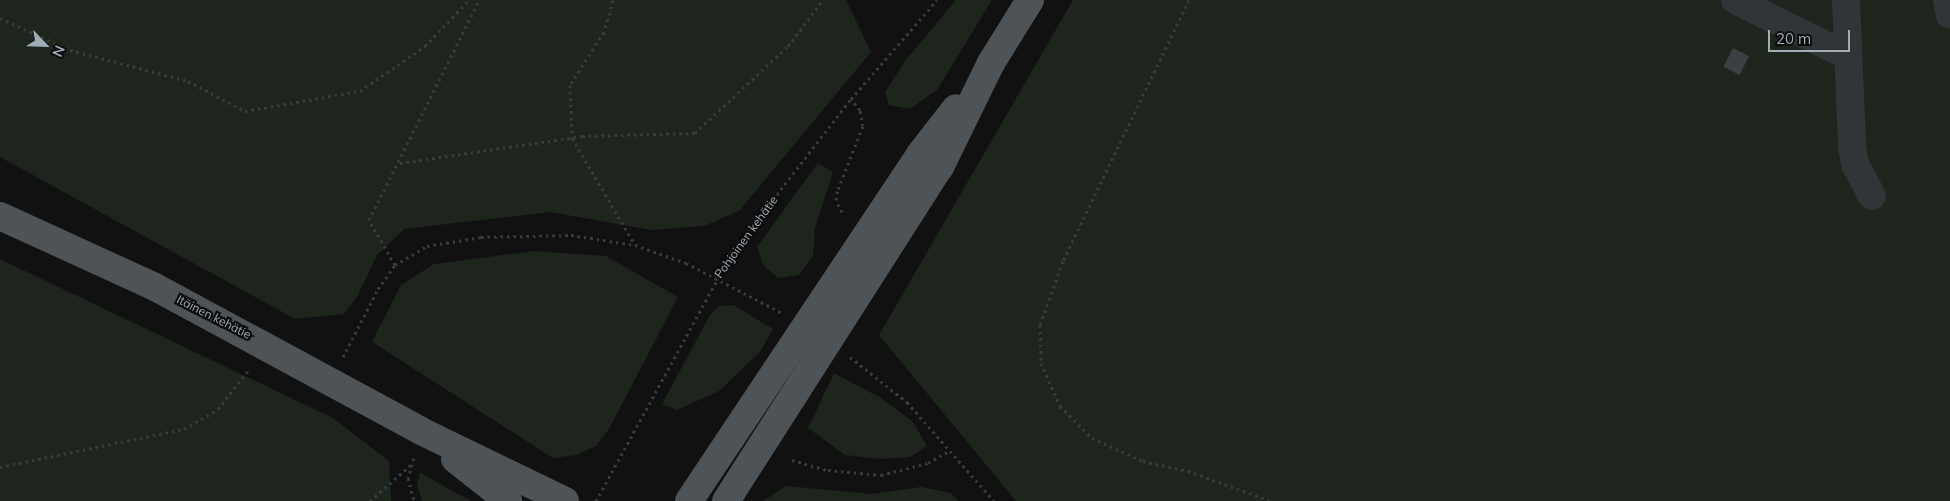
<!DOCTYPE html>
<html>
<head>
<meta charset="utf-8">
<style>
  body { margin:0 }
  #map { position:relative; width:1950px; height:501px; overflow:hidden; background:#111112; font-family:Mulish,sans-serif }
  div>[style] { position:absolute }
  [style*='--x'] { left:calc(var(--x)*1px); top:calc(var(--y)*1px); width:calc(var(--w)*1px); rotate:calc(var(--a)*1deg) }
  .green>* { inset:0; background:#1e251d }
  .building>* { inset:0; background:#3d4043; transform-origin:0 0 }
  .path>* { height:3px; margin-top:-1.5px; transform-origin:0; background:repeating-linear-gradient(90deg,#373c3f 0 2.5px,transparent 0 6.5px) }
  .minor>* { height:28px; margin:-14px; padding:0 14px; transform-origin:14px; border-radius:14px; background:#313538 }
  .major>* { height:28px; margin:-14px; padding:0 14px; transform-origin:14px; border-radius:14px; background:#4d5357 }
  span { translate:-50% -50%; white-space:nowrap; text-align:center; line-height:1.15; -webkit-text-stroke:4.5px #0c0c0d; paint-order:stroke }
  .street-label { font-size:12px; color:#a0adb5 }
  .north { position:absolute; left:20px; top:20px; width:50px; height:50px; -webkit-text-stroke:4px #0c0c0d; paint-order:stroke; rotate:114deg; font-size:14px; font-weight:700; line-height:20px; text-align:center; color:#a0adb5 }
  .north::after { content:''; display:block; margin:auto; width:18px; height:22px; background:#a0adb5; clip-path:polygon(50% 0,100% 100%,50% 72%,0 100%) }
  .scale { position:absolute; left:1768px; top:30px; width:82px; height:22px; box-sizing:border-box; border:2px solid #a0adb5; border-top:0; padding-left:6px; font-size:15px; line-height:18px; white-space:nowrap; color:#a0adb5; -webkit-text-stroke:4px #0c0c0d; paint-order:stroke }
</style>
</head>
<body>
<div id="map">
  <div class="green">
    <i style="clip-path:polygon(0 0,846px 0,871px 52px,739px 211px,704px 226px,651px 230px,550px 212px,404px 229px,377px 255px,357px 297px,344px 314px,295px 319px,0 157px)"></i>
    <i style="clip-path:polygon(956px 0,992px 0,937px 90px,910px 109px,889px 105px,885px 92px,905px 61px)"></i>
    <i style="clip-path:polygon(1073px 0,1950px 0,1950px 501px,1016px 501px,879px 335px)"></i>
    <i style="clip-path:polygon(818px 163px,833px 172px,815px 228px,813px 256px,799px 275px,778px 278px,764px 266px,757px 247px)"></i>
    <i style="clip-path:polygon(534px 251px,606px 256px,678px 297px,609px 429px,596px 446px,576px 455px,553px 458px,372px 342px,401px 285px,434px 264px)"></i>
    <i style="clip-path:polygon(0 259px,333px 418px,389px 461px,391px 501px,0 501px)"></i>
    <i style="clip-path:polygon(734px 305px,773px 329px,760px 352px,719px 391px,677px 410px,662px 404px,710px 315px,719px 306px)"></i>
    <i style="clip-path:polygon(834px 373px,881px 398px,913px 422px,927px 446px,910px 457px,880px 459px,845px 455px,808px 428px)"></i>
    <i style="clip-path:polygon(420px 472px,450px 490px,471px 501px,422px 501px,417px 485px)"></i>
    <i style="clip-path:polygon(786px 486px,871px 494px,921px 487px,951px 493px,958px 501px,763px 501px)"></i>
  </div>
  <div class="building">
    <i style="left:1733px;top:48px;width:18px;height:21px;rotate:27deg"></i>
  </div>
  <div class="path">
    <i style="--x:613;--y:0;--w:33;--a:106"></i>
    <i style="--x:604;--y:32;--w:63;--a:122.7"></i>
    <i style="--x:570;--y:85;--w:53;--a:87.8"></i>
    <i style="--x:572;--y:138;--w:124;--a:59.5"></i>
    <i style="--x:1189;--y:0;--w:290;--a:115.8"></i>
    <i style="--x:1063;--y:261;--w:68;--a:109.8"></i>
    <i style="--x:1040;--y:325;--w:38;--a:88"></i>
    <i style="--x:1041;--y:363;--w:47;--a:66.2"></i>
    <i style="--x:1060;--y:406;--w:45;--a:45"></i>
    <i style="--x:1092;--y:438;--w:56;--a:24.3"></i>
    <i style="--x:1143;--y:461;--w:46;--a:12.5"></i>
    <i style="--x:1188;--y:471;--w:88;--a:19.9"></i>
    <i style="--x:0;--y:18;--w:77;--a:24.6"></i>
    <i style="--x:70;--y:50;--w:122;--a:14.7"></i>
    <i style="--x:188;--y:81;--w:64;--a:27.8"></i>
    <i style="--x:245;--y:111;--w:117;--a:-9.9"></i>
    <i style="--x:360;--y:91;--w:79;--a:-34.7"></i>
    <i style="--x:425;--y:46;--w:64;--a:-46.3"></i>
    <i style="--x:400;--y:163;--w:184;--a:-8.4"></i>
    <i style="--x:582;--y:136;--w:113;--a:-1.5"></i>
    <i style="--x:695;--y:133;--w:127;--a:-43.1"></i>
    <i style="--x:788;--y:46;--w:58;--a:-52.7"></i>
    <i style="--x:842;--y:212;--w:13;--a:-117"></i>
    <i style="--x:836;--y:200;--w:11;--a:-80"></i>
    <i style="--x:838;--y:189;--w:68;--a:-68.4"></i>
    <i style="--x:863;--y:126;--w:16;--a:-101"></i>
    <i style="--x:860;--y:110;--w:14;--a:-129"></i>
    <i style="--x:395;--y:265;--w:52;--a:-120"></i>
    <i style="--x:369;--y:220;--w:246;--a:-63.4"></i>
    <i style="--x:343;--y:357;--w:76;--a:-62.8"></i>
    <i style="--x:378;--y:289;--w:29;--a:-55"></i>
    <i style="--x:395;--y:265;--w:37;--a:-31"></i>
    <i style="--x:427;--y:246;--w:55;--a:-9.5"></i>
    <i style="--x:481;--y:237;--w:90;--a:-1.3"></i>
    <i style="--x:571;--y:235;--w:65;--a:8.9"></i>
    <i style="--x:635;--y:245;--w:54;--a:19.4"></i>
    <i style="--x:686;--y:263;--w:108;--a:27.5"></i>
    <i style="--x:850;--y:357;--w:73;--a:38.3"></i>
    <i style="--x:907;--y:402;--w:132;--a:48.7"></i>
    <i style="--x:414;--y:458;--w:21;--a:107"></i>
    <i style="--x:408;--y:478;--w:24;--a:75"></i>
    <i style="--x:792;--y:460;--w:37;--a:16"></i>
    <i style="--x:828;--y:470;--w:53;--a:5.4"></i>
    <i style="--x:881;--y:475;--w:49;--a:-14.3"></i>
    <i style="--x:928;--y:463;--w:24;--a:-30"></i>
    <i style="--x:0;--y:467;--w:188;--a:-11.7"></i>
    <i style="--x:184;--y:429;--w:39;--a:-30"></i>
    <i style="--x:218;--y:409;--w:52;--a:-52"></i>
    <i style="--x:370;--y:501;--w:56;--a:-41.4"></i>
    <i style="--x:596;--y:501;--w:285;--a:-61.3"></i>
    <i style="--x:733;--y:251;--w:192;--a:-52.2"></i>
    <i style="--x:851;--y:99;--w:131;--a:-49"></i>
  </div>
  <div class="minor">
    <i style="--x:1735;--y:0;--w:124;--a:26.4"></i>
    <i style="--x:1846;--y:0;--w:146;--a:87.6"></i>
    <i style="--x:1852;--y:146;--w:18;--a:81"></i>
    <i style="--x:1855;--y:164;--w:36;--a:62"></i>
    <i style="--x:1947;--y:0;--w:15;--a:79"></i>
  </div>
  <div class="major">
    <i style="--x:0;--y:216;--w:170;--a:24.6"></i>
    <i style="--x:155;--y:287;--w:302;--a:28.4"></i>
    <i style="--x:421;--y:431;--w:160;--a:25.9"></i>
    <i style="--x:455;--y:459;--w:68;--a:38.4"></i>
    <i style="--x:689;--y:501;--w:417;--a:-56.3"></i>
    <i style="--x:920;--y:154;--w:58;--a:-52"></i>
    <i style="--x:726;--y:501;--w:397;--a:-57.4"></i>
    <i style="--x:940;--y:167;--w:116;--a:-63.9"></i>
    <i style="--x:991;--y:63;--w:74;--a:-58.2"></i>
  </div>
  <div class="street-label">
    <span style="left:746px;top:237px;rotate:-54deg">Pohjoinen kehätie</span>
    <span style="left:214px;top:317px;rotate:27deg">Itäinen kehätie</span>
  </div>
  <div class="north">N</div>
  <div class="scale">20 m</div>
</div>
</body>
</html>
